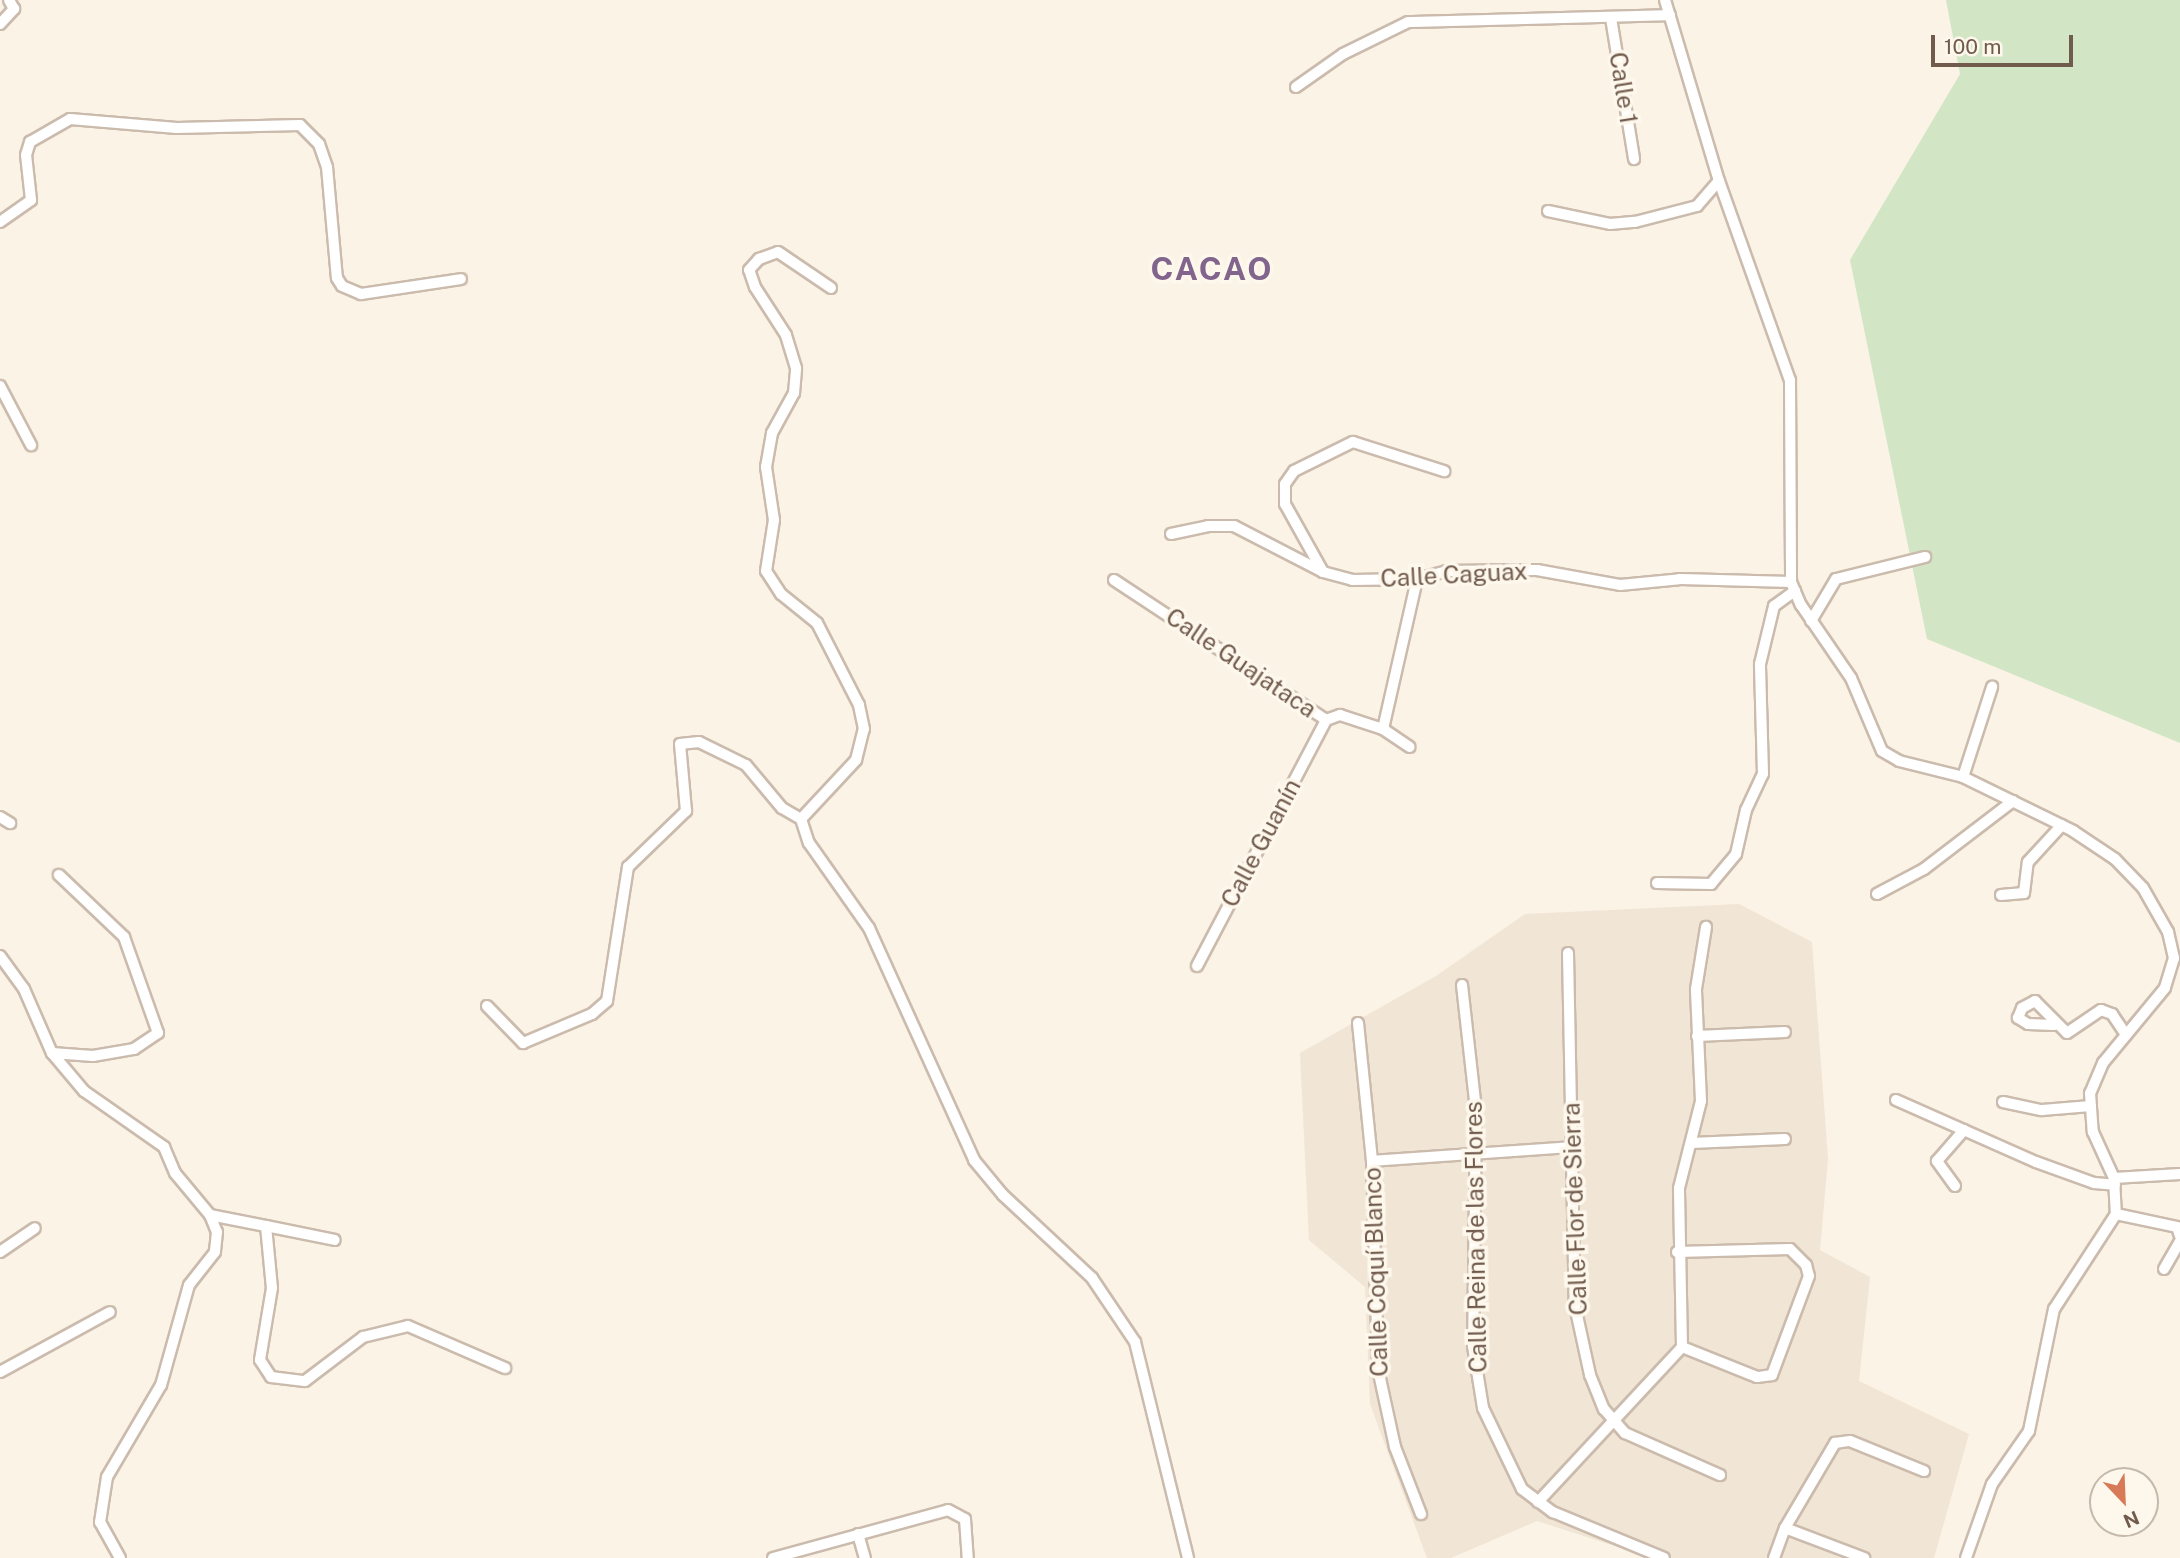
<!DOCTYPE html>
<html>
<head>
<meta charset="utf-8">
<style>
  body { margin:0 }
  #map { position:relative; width:2180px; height:1558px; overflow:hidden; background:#faf3e6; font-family:"Public Sans",sans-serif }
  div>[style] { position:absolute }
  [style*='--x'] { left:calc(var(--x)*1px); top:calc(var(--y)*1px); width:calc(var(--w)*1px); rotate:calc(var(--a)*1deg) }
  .residential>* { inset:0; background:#f1e5d5 }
  .green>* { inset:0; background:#d2e6c6 }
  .roads { filter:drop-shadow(2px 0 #cbbbad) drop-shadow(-2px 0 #cbbbad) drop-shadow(0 2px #cbbbad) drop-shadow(0 -2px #cbbbad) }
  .minor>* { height:10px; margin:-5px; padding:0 5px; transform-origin:5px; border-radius:5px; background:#fff }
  span { translate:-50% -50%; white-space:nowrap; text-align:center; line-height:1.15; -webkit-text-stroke:7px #fdf7ec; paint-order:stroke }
  .street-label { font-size:24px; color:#715b4d }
  .district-label { font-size:32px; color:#81658c; font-weight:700; letter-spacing:2px }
  .north { position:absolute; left:2089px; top:1467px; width:70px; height:70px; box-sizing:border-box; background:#fdf7ec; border:2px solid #c5b9ac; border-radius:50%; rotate:157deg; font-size:19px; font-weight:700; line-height:28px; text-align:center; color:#715b4d }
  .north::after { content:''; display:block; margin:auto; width:24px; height:32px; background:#d87957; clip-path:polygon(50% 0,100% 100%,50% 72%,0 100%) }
  .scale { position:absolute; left:1931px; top:35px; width:142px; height:32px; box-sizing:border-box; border:4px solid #715b4d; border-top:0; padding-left:9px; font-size:21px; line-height:24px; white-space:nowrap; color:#715b4d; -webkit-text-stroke:5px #fdf7ec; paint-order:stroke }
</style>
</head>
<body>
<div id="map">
  <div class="residential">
    <i style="clip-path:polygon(1739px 904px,1812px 942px,1828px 1159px,1820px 1250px,1870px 1277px,1859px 1381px,1969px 1434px,1934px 1558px,1652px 1558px,1537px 1521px,1451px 1558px,1427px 1558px,1370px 1404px,1365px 1287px,1309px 1240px,1300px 1053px,1436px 976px,1525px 914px)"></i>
  </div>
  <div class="green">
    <i style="clip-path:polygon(1946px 0,2180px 0,2180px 743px,1927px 639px,1850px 260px,1960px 74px)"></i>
  </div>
  <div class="roads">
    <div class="minor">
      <i style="--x:1665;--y:0;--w:189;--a:73.4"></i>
      <i style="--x:1719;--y:181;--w:211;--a:70.4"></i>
      <i style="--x:1790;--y:380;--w:202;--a:89.7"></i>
      <i style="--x:1791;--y:582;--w:25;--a:67"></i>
      <i style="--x:1801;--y:605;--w:88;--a:55.6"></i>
      <i style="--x:1851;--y:678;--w:79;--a:67"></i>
      <i style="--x:1882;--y:751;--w:20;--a:30"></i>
      <i style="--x:1899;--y:761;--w:66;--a:14"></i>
      <i style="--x:1963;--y:777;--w:123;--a:26.1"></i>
      <i style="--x:2073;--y:831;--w:50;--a:33.7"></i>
      <i style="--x:2115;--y:859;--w:40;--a:46"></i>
      <i style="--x:2143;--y:888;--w:51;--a:60.4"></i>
      <i style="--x:2168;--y:932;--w:27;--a:77"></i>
      <i style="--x:2174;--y:958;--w:31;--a:107"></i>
      <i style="--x:2165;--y:988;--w:97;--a:129.6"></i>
      <i style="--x:2103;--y:1063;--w:33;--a:113"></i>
      <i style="--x:2090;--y:1093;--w:39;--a:86"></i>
      <i style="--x:2093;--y:1132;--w:51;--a:65.5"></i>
      <i style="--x:2114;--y:1178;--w:36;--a:87"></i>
      <i style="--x:2116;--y:1214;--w:113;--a:123.1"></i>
      <i style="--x:2054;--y:1309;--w:125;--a:101.6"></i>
      <i style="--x:2029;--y:1431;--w:65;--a:124.9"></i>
      <i style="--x:1992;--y:1484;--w:78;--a:109.4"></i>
      <i style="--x:1611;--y:18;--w:143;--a:80.7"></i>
      <i style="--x:0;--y:24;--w:21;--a:-47"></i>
      <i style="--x:14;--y:9;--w:10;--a:-119"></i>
      <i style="--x:1296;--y:87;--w:57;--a:-35.1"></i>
      <i style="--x:1343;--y:54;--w:72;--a:-26.2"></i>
      <i style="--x:1408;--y:22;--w:262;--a:-1.5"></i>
      <i style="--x:1548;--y:211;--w:63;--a:11.8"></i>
      <i style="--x:1610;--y:224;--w:25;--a:-5"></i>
      <i style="--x:1635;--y:222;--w:64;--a:-14.5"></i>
      <i style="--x:1697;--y:206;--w:33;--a:-49"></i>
      <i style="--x:0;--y:222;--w:38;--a:-35"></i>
      <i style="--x:31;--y:200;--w:45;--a:-96.3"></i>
      <i style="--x:26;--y:155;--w:14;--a:-73"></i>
      <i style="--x:30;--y:142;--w:46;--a:-29.9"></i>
      <i style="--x:70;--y:119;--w:107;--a:4.8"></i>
      <i style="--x:177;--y:128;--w:123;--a:-1.4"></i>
      <i style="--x:300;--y:125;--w:27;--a:45"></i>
      <i style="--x:319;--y:144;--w:24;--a:71"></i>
      <i style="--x:327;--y:167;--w:111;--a:84.9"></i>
      <i style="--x:337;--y:278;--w:9;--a:58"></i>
      <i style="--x:342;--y:286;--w:21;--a:23"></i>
      <i style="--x:361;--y:294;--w:101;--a:-8.5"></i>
      <i style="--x:0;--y:386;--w:67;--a:62.3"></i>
      <i style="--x:1171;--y:534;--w:38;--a:-12"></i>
      <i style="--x:1208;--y:526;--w:26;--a:0"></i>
      <i style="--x:1234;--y:526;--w:100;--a:27.3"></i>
      <i style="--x:1323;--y:572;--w:30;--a:15"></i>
      <i style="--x:1352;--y:580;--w:65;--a:-0.9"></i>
      <i style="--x:1417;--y:579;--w:30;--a:-15"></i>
      <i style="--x:1446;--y:571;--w:91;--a:-0.6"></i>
      <i style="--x:1537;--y:570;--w:84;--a:10.2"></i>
      <i style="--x:1620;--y:585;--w:61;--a:-5.6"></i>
      <i style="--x:1681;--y:579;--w:110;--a:1.6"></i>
      <i style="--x:1323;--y:572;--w:78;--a:-119.2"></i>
      <i style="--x:1285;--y:504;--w:20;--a:-90"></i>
      <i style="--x:1285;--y:484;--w:16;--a:-55"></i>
      <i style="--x:1294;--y:471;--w:66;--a:-26.2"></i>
      <i style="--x:1353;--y:442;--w:96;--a:17.7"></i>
      <i style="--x:1114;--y:580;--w:254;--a:33.4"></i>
      <i style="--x:1326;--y:720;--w:15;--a:-20"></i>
      <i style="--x:1340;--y:715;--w:45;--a:18"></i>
      <i style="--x:1383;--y:729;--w:32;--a:34"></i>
      <i style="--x:1811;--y:621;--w:49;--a:-59.2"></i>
      <i style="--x:1836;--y:579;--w:92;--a:-13.9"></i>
      <i style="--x:1383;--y:729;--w:154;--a:-77.2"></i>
      <i style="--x:1963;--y:777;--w:95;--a:-72.1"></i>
      <i style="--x:0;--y:817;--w:12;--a:31"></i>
      <i style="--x:801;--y:819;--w:81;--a:-47"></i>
      <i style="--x:856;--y:760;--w:32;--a:-76"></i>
      <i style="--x:864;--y:729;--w:25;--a:-102"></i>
      <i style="--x:859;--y:705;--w:92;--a:-117.1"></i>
      <i style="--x:817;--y:623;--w:46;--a:-141.1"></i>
      <i style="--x:781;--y:594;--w:27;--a:-123"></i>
      <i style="--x:766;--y:571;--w:52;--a:-81.1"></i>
      <i style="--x:774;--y:520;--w:54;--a:-98.6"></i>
      <i style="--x:766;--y:467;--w:35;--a:-80"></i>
      <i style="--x:772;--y:433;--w:46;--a:-61.2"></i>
      <i style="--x:794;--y:393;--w:25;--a:-85"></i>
      <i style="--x:796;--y:368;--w:34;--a:-107"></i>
      <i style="--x:786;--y:335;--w:57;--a:-122.9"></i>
      <i style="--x:755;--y:287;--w:18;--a:-109"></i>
      <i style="--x:749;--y:270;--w:15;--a:-48"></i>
      <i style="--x:759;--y:259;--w:20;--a:-20"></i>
      <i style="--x:778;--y:252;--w:64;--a:34.2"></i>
      <i style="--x:1657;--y:883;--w:54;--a:1.1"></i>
      <i style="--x:1711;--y:884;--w:39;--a:-50"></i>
      <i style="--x:1736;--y:854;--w:45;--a:-77.2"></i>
      <i style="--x:1746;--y:810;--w:40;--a:-65"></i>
      <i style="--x:1763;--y:774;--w:110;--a:-91.6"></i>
      <i style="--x:1760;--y:664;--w:60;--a:-76.4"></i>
      <i style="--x:1774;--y:606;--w:26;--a:-36"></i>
      <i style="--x:1877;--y:894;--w:53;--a:-28"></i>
      <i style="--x:1924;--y:869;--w:112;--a:-37.4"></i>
      <i style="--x:2001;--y:895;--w:23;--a:-5"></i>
      <i style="--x:2024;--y:893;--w:31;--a:-83"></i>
      <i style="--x:2028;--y:862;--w:50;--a:-47.4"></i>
      <i style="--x:1568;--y:953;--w:353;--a:88.9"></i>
      <i style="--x:1575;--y:1306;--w:71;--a:77.7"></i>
      <i style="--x:1590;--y:1375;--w:37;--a:68"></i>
      <i style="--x:1604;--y:1409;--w:32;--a:49"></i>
      <i style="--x:1625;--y:1433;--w:104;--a:23.9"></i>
      <i style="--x:0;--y:956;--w:41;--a:54"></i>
      <i style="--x:24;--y:989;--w:70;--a:66.4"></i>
      <i style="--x:52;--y:1053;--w:50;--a:49.9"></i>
      <i style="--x:84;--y:1091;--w:98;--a:35"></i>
      <i style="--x:164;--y:1147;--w:28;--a:67"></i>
      <i style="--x:175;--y:1173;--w:55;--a:50.2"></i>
      <i style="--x:210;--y:1215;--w:18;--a:68"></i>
      <i style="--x:217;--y:1232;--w:20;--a:96"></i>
      <i style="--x:215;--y:1252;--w:42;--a:128.2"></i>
      <i style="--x:189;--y:1285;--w:104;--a:105.6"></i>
      <i style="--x:161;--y:1385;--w:107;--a:120.4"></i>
      <i style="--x:107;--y:1477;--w:46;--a:98.8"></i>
      <i style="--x:100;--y:1522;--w:41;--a:60.9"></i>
      <i style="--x:1197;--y:966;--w:278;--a:-62.3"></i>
      <i style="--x:1462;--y:985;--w:126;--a:83.6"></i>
      <i style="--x:1476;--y:1110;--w:236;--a:90.7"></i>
      <i style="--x:1473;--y:1346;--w:63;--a:80.8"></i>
      <i style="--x:1483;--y:1408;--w:90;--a:64.3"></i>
      <i style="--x:1522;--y:1489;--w:39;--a:37"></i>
      <i style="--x:1553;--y:1512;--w:120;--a:22.5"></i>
      <i style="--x:487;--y:1006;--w:52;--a:45.8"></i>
      <i style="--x:523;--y:1043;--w:75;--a:-22.8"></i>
      <i style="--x:592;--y:1014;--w:20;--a:-41"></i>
      <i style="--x:607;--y:1001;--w:136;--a:-81.1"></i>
      <i style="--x:628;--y:867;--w:81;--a:-44"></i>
      <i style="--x:686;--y:811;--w:67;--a:-95.1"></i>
      <i style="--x:680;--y:744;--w:19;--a:-6"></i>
      <i style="--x:699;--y:742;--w:52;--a:26.1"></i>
      <i style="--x:746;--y:765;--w:56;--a:50.1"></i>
      <i style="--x:782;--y:808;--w:22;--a:30"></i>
      <i style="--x:801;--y:819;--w:25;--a:72"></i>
      <i style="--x:809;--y:843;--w:104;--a:54.8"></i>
      <i style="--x:869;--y:928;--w:255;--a:65.6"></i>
      <i style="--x:974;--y:1160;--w:45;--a:50.4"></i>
      <i style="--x:1003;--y:1195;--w:122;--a:43"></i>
      <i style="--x:1092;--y:1278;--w:77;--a:56.1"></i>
      <i style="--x:1135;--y:1342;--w:222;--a:76.2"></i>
      <i style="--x:1358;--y:1023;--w:139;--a:84.2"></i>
      <i style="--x:1372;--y:1161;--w:208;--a:88.3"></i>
      <i style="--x:1378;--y:1369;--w:80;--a:77.7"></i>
      <i style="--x:1395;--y:1447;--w:72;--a:68.8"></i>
      <i style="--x:2054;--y:1025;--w:26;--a:-178"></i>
      <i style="--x:2028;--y:1024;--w:12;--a:-149"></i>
      <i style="--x:2018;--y:1018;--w:11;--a:-68"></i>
      <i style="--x:2022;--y:1008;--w:15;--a:-28"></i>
      <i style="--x:2035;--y:1001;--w:45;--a:45"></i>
      <i style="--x:2067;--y:1033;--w:41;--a:-34.1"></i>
      <i style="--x:2101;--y:1010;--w:12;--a:20"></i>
      <i style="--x:2112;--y:1014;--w:25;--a:56"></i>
      <i style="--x:1697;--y:1036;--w:88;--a:-2.6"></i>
      <i style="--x:52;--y:1053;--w:41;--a:4.2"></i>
      <i style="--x:93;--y:1056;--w:42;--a:-9.7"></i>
      <i style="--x:134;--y:1049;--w:29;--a:-34"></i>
      <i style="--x:158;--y:1033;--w:102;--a:-109.5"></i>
      <i style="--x:124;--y:937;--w:90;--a:-136.4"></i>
      <i style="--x:1896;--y:1100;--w:153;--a:23.9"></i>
      <i style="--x:2036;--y:1162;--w:62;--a:19.9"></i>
      <i style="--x:2094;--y:1183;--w:21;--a:5"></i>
      <i style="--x:2003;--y:1102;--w:40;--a:12"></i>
      <i style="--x:2042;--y:1110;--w:49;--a:-4.7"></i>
      <i style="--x:1691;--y:1143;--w:94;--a:-2.4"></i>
      <i style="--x:1372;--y:1161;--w:201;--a:-4"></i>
      <i style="--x:2114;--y:1178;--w:66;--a:-3.5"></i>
      <i style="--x:1955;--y:1186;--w:31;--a:-126"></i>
      <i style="--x:1937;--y:1161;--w:41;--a:-48.9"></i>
      <i style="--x:2116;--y:1214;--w:62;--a:12"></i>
      <i style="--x:2177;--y:1227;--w:9;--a:72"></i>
      <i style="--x:210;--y:1215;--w:57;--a:11.1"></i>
      <i style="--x:266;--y:1226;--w:62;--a:84.5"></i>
      <i style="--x:272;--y:1288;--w:73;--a:99.5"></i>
      <i style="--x:260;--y:1360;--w:20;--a:57"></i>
      <i style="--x:271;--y:1377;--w:34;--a:7"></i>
      <i style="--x:305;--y:1381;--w:73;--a:-37.2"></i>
      <i style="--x:363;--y:1337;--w:46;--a:-13.7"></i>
      <i style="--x:408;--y:1326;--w:106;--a:23.4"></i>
      <i style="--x:266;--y:1226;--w:70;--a:11.5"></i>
      <i style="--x:0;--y:1252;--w:42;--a:-34.4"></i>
      <i style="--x:1677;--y:1252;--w:113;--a:-1.5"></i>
      <i style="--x:1790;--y:1249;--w:23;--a:45"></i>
      <i style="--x:1806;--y:1265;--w:11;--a:75"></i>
      <i style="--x:1809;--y:1276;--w:106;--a:110.5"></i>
      <i style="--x:1772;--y:1375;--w:15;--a:172"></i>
      <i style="--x:1757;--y:1377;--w:81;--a:-158.2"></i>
      <i style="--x:2164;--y:1269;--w:32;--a:-60"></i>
      <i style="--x:0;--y:1372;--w:125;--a:-28.6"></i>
      <i style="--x:1538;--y:1502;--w:212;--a:-47.1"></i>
      <i style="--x:1682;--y:1347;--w:159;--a:-91.1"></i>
      <i style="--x:1679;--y:1188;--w:90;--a:-75.8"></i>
      <i style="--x:1701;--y:1101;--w:112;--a:-92.6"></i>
      <i style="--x:1696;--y:989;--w:63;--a:-80.8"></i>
      <i style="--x:1785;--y:1528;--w:85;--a:20.8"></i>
      <i style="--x:858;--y:1534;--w:25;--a:74"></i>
      <i style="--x:773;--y:1558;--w:181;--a:-15.3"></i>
      <i style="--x:948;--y:1510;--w:19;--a:28"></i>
      <i style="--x:965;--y:1519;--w:39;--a:86"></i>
      <i style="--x:1774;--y:1558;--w:32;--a:-70"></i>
      <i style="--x:1785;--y:1528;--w:99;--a:-59.5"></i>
      <i style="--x:1835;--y:1443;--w:15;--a:-8"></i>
      <i style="--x:1850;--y:1441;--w:80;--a:22.1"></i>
    </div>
  </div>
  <div class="street-label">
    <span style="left:1623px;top:88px;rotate:81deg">Calle 1</span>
    <span style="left:1454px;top:575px;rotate:-3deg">Calle Caguax</span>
    <span style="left:1241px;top:663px;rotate:34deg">Calle Guajataca</span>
    <span style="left:1261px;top:843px;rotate:-62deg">Calle Guanín</span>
    <span style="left:1575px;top:1209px;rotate:-92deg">Calle Flor de Sierra</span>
    <span style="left:1476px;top:1237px;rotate:-91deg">Calle Reina de las Flores</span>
    <span style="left:1376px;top:1272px;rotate:-92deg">Calle Coquí Blanco</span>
  </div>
  <div class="district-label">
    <span style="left:1212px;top:269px">CACAO</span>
  </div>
  <div class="north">N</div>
  <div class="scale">100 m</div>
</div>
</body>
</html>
